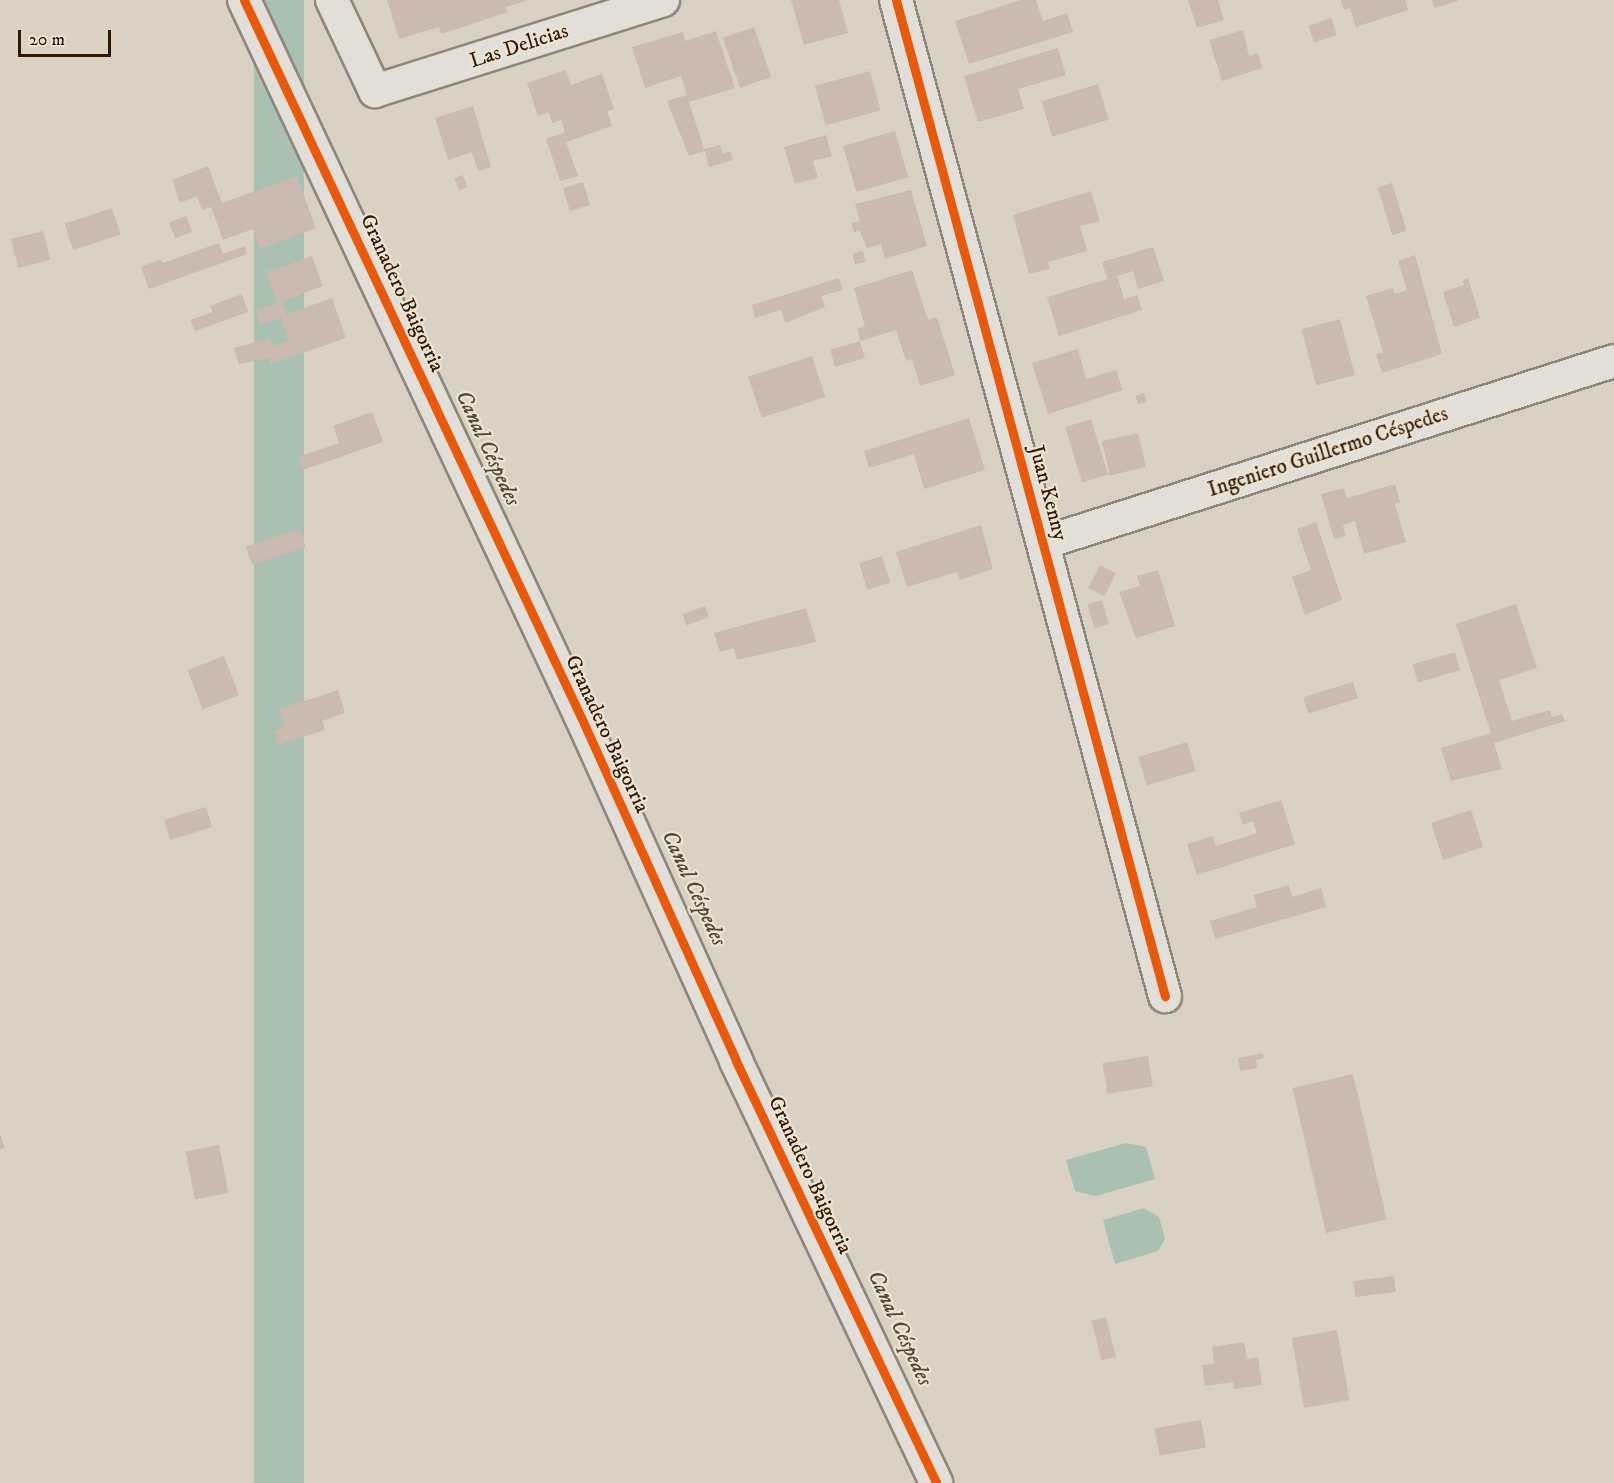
<!DOCTYPE html>
<html>
<head>
<meta charset="utf-8">
<style>
  body { margin:0 }
  #map { position:relative; width:1614px; height:1483px; overflow:hidden; background:#d9d2c4; font-family:"IM FELL DW Pica",serif }
  div>[style] { position:absolute }
  [style*='--x'] { left:calc(var(--x)*1px); top:calc(var(--y)*1px); width:calc(var(--w)*1px); rotate:calc(var(--a)*1deg) }
  .water>* { inset:0; background:#a9c0b3; transform-origin:0 0 }
  .building>* { inset:0; background:#cabaaf; transform-origin:0 0 }
  .roads { filter:drop-shadow(2px 0 #8e867b) drop-shadow(-2px 0 #8e867b) drop-shadow(0 2px #8e867b) drop-shadow(0 -2px #8e867b) }
  .minor>* { height:32px; margin:-16px; padding:0 16px; transform-origin:16px; border-radius:16px; background:#e2dfd8 }
  .cycleway>* { height:9px; margin:-4.5px; padding:0 4.5px; transform-origin:4.5px; border-radius:4.5px; background:#e8590c }
  span { translate:-50% -50%; white-space:nowrap; text-align:center; line-height:1.15; -webkit-text-stroke:4.5px #ece4d3; paint-order:stroke }
  .street-label { font-size:21px; color:#321804 }
  .water-label { font-size:22px; color:#504836; font-style:italic }
  .scale { position:absolute; left:18px; top:30px; width:93px; height:27px; box-sizing:border-box; border:3px solid #321804; border-top:0; padding-left:8px; font-size:18px; line-height:21px; white-space:nowrap; color:#321804; -webkit-text-stroke:4px #ece4d3; paint-order:stroke }
</style>
</head>
<body>
<div id="map">
  <div class="water">
    <i style="left:254px;top:0;width:50px;height:1637px"></i>
    <i style="clip-path:polygon(1126px 1143px,1146px 1147px,1155px 1179px,1096px 1196px,1075px 1191px,1066px 1160px)"></i>
    <i style="clip-path:polygon(1144px 1208px,1159px 1217px,1165px 1239px,1158px 1251px,1115px 1264px,1103px 1220px)"></i>
  </div>
  <div class="building">
    <i style="clip-path:polygon(387px 0,528px 0,506px 7px,508px 12px,441px 34px,439px 27px,399px 39px)"></i>
    <i style="clip-path:polygon(791px 0,839px 0,848px 33px,804px 45px)"></i>
    <i style="clip-path:polygon(1021px 0,1036px 0,1043px 21px,1067px 13px,1073px 32px,969px 64px,955px 21px)"></i>
    <i style="clip-path:polygon(1188px 0,1218px 0,1224px 20px,1197px 28px)"></i>
    <i style="clip-path:polygon(1341px 0,1405px 0,1408px 10px,1356px 27px,1350px 8px,1344px 10px)"></i>
    <i style="clip-path:polygon(1432px 0,1458px 0,1458px 1px,1434px 8px)"></i>
    <i style="left:1331px;top:18px;width:18px;height:24px;rotate:71deg"></i>
    <i style="left:754px;top:27px;width:53px;height:33px;rotate:71deg"></i>
    <i style="clip-path:polygon(1243px 30px,1249px 56px,1258px 53px,1262px 68px,1222px 81px,1209px 40px)"></i>
    <i style="clip-path:polygon(716px 31px,735px 88px,689px 102px,704px 149px,720px 145px,723px 154px,730px 151px,733px 160px,709px 167px,705px 151px,689px 156px,667px 101px,687px 95px,681px 76px,645px 88px,632px 47px,683px 32px,685px 41px)"></i>
    <i style="clip-path:polygon(1058px 48px,1066px 75px,1018px 89px,1024px 109px,978px 122px,964px 76px)"></i>
    <i style="clip-path:polygon(566px 70px,571px 85px,602px 74px,614px 109px,607px 111px,612px 126px,566px 142px,578px 176px,560px 181px,546px 139px,565px 132px,561px 120px,552px 123px,549px 112px,538px 116px,527px 83px)"></i>
    <i style="left:870px;top:71px;width:41px;height:57px;rotate:75deg"></i>
    <i style="left:1098px;top:84px;width:37px;height:59px;rotate:73deg"></i>
    <i style="clip-path:polygon(473px 106px,491px 167px,478px 171px,472px 152px,448px 160px,435px 118px)"></i>
    <i style="left:895px;top:131px;width:48px;height:54px;rotate:74deg"></i>
    <i style="clip-path:polygon(826px 135px,832px 156px,813px 161px,818px 178px,795px 184px,784px 147px)"></i>
    <i style="clip-path:polygon(208px 166px,222px 203px,297px 176px,316px 228px,260px 249px,253px 229px,223px 240px,211px 207px,202px 210px,197px 196px,180px 203px,172px 180px)"></i>
    <i style="left:463px;top:175px;width:13px;height:9px;rotate:72deg"></i>
    <i style="left:583px;top:182px;width:24px;height:21px;rotate:73deg"></i>
    <i style="left:1392px;top:183px;width:50px;height:15px;rotate:73deg"></i>
    <i style="clip-path:polygon(911px 190px,927px 246px,885px 259px,881px 244px,867px 248px,860px 231px,854px 232px,851px 223px,860px 221px,855px 204px)"></i>
    <i style="clip-path:polygon(1091px 191px,1100px 221px,1080px 226px,1087px 251px,1048px 262px,1050px 269px,1029px 274px,1013px 215px)"></i>
    <i style="left:112px;top:208px;width:28px;height:50px;rotate:72deg"></i>
    <i style="left:186px;top:216px;width:17px;height:18px;rotate:69deg"></i>
    <i style="left:43px;top:231px;width:30px;height:33px;rotate:76deg"></i>
    <i style="clip-path:polygon(219px 243px,223px 254px,245px 246px,247px 254px,149px 289px,141px 267px,161px 259px,163px 263px)"></i>
    <i style="clip-path:polygon(1153px 247px,1164px 281px,1138px 289px,1133px 271px,1117px 276px,1124px 299px,1137px 295px,1142px 310px,1059px 336px,1047px 297px,1107px 279px,1102px 262px)"></i>
    <i style="left:863px;top:251px;width:11px;height:11px;rotate:75deg"></i>
    <i style="clip-path:polygon(1415px 255px,1442px 354px,1382px 373px,1376px 354px,1383px 352px,1366px 296px,1393px 288px,1395px 294px,1407px 290px,1398px 261px)"></i>
    <i style="clip-path:polygon(312px 256px,323px 286px,282px 301px,287px 314px,332px 298px,346px 338px,271px 364px,269px 358px,239px 364px,234px 348px,270px 338px,273px 346px,289px 340px,281px 318px,260px 325px,255px 310px,277px 303px,266px 272px)"></i>
    <i style="clip-path:polygon(912px 270px,928px 320px,937px 317px,955px 375px,920px 386px,912px 359px,906px 361px,896px 330px,860px 341px,857px 329px,865px 326px,854px 288px)"></i>
    <i style="clip-path:polygon(839px 278px,843px 290px,821px 296px,825px 307px,785px 323px,781px 310px,755px 318px,752px 305px)"></i>
    <i style="clip-path:polygon(1468px 278px,1480px 318px,1454px 327px,1443px 292px,1464px 285px,1463px 280px)"></i>
    <i style="clip-path:polygon(242px 294px,248px 312px,195px 331px,190px 320px,213px 312px,210px 306px)"></i>
    <i style="left:1340px;top:319px;width:58px;height:40px;rotate:75deg"></i>
    <i style="left:860px;top:341px;width:18px;height:31px;rotate:74deg"></i>
    <i style="clip-path:polygon(1078px 349px,1086px 379px,1116px 370px,1123px 390px,1048px 414px,1032px 363px)"></i>
    <i style="left:812px;top:356px;width:43px;height:67px;rotate:72deg"></i>
    <i style="left:1144px;top:393px;width:9px;height:9px;rotate:72deg"></i>
    <i style="clip-path:polygon(372px 412px,383px 442px,303px 470px,298px 457px,339px 443px,333px 426px)"></i>
    <i style="clip-path:polygon(969px 418px,985px 470px,924px 489px,914px 454px,869px 468px,864px 451px)"></i>
    <i style="left:1091px;top:419px;width:58px;height:27px;rotate:73deg"></i>
    <i style="left:1138px;top:433px;width:35px;height:37px;rotate:77deg"></i>
    <i style="clip-path:polygon(1395px 484px,1400px 502px,1395px 504px,1406px 542px,1364px 554px,1355px 521px,1343px 525px,1346px 536px,1334px 539px,1321px 494px,1344px 488px,1347px 498px)"></i>
    <i style="clip-path:polygon(1316px 522px,1342px 600px,1305px 615px,1292px 577px,1311px 570px,1297px 529px)"></i>
    <i style="clip-path:polygon(981px 525px,993px 569px,960px 580px,957px 572px,907px 587px,896px 552px)"></i>
    <i style="left:300px;top:529px;width:19px;height:57px;rotate:72deg"></i>
    <i style="left:882px;top:556px;width:28px;height:24px;rotate:73deg"></i>
    <i style="left:1100px;top:565px;width:18px;height:26px;rotate:27deg"></i>
    <i style="clip-path:polygon(1158px 570px,1175px 626px,1136px 638px,1119px 592px,1140px 586px,1137px 576px)"></i>
    <i style="left:1102px;top:600px;width:25px;height:15px;rotate:74deg"></i>
    <i style="clip-path:polygon(1516px 604px,1537px 668px,1499px 680px,1512px 721px,1550px 710px,1552px 717px,1562px 714px,1565px 721px,1494px 743px,1502px 769px,1451px 781px,1441px 748px,1491px 733px,1456px 624px)"></i>
    <i style="left:705px;top:606px;width:12px;height:24px;rotate:70deg"></i>
    <i style="clip-path:polygon(806px 608px,816px 642px,737px 660px,734px 648px,720px 652px,714px 633px)"></i>
    <i style="left:1455px;top:652px;width:19px;height:44px;rotate:74deg"></i>
    <i style="left:224px;top:656px;width:42px;height:39px;rotate:69deg"></i>
    <i style="left:1353px;top:682px;width:17px;height:52px;rotate:73deg"></i>
    <i style="clip-path:polygon(338px 690px,345px 713px,322px 721px,325px 730px,278px 745px,274px 731px,285px 727px,279px 709px)"></i>
    <i style="left:1187px;top:742px;width:30px;height:51px;rotate:73deg"></i>
    <i style="clip-path:polygon(1281px 800px,1295px 844px,1197px 875px,1187px 844px,1212px 836px,1216px 846px,1257px 833px,1253px 821px,1243px 825px,1239px 813px)"></i>
    <i style="left:206px;top:807px;width:21px;height:44px;rotate:73deg"></i>
    <i style="left:1471px;top:810px;width:39px;height:42px;rotate:72deg"></i>
    <i style="clip-path:polygon(1289px 885px,1292px 897px,1321px 888px,1326px 907px,1215px 939px,1210px 921px,1257px 907px,1253px 895px)"></i>
    <i style="clip-path:polygon(1263px 1053px,1264px 1058px,1256px 1060px,1257px 1068px,1240px 1071px,1238px 1058px)"></i>
    <i style="left:1148px;top:1056px;width:31px;height:46px;rotate:81deg"></i>
    <i style="left:1353px;top:1074px;width:149px;height:62px;rotate:77deg"></i>
    <i style="clip-path:polygon(0 1134px,5px 1148px,0 1149px)"></i>
    <i style="left:219px;top:1145px;width:49px;height:34px;rotate:79deg"></i>
    <i style="left:1394px;top:1276px;width:16px;height:41px;rotate:83deg"></i>
    <i style="left:1106px;top:1317px;width:41px;height:15px;rotate:76deg"></i>
    <i style="left:1337px;top:1330px;width:71px;height:46px;rotate:80deg"></i>
    <i style="clip-path:polygon(1244px 1342px,1247px 1359px,1258px 1357px,1262px 1385px,1234px 1389px,1233px 1382px,1205px 1386px,1202px 1365px,1214px 1364px,1212px 1347px)"></i>
    <i style="left:1201px;top:1420px;width:28px;height:47px;rotate:80deg"></i>
  </div>
  <div class="roads">
    <div class="minor">
      <i style="--x:244;--y:0;--w:792;--a:64.83"></i>
      <i style="--x:581;--y:717;--w:377;--a:65.7"></i>
      <i style="--x:736;--y:1061;--w:467;--a:64.6"></i>
      <i style="--x:332;--y:0;--w:101;--a:64.7"></i>
      <i style="--x:375;--y:91;--w:302;--a:-17.5"></i>
      <i style="--x:896;--y:0;--w:1032;--a:74.89"></i>
      <i style="--x:1043;--y:543;--w:599;--a:-17.68"></i>
    </div>
  </div>
  <div class="cycleway">
    <i style="--x:244;--y:0;--w:792;--a:64.83"></i>
    <i style="--x:581;--y:717;--w:377;--a:65.7"></i>
    <i style="--x:736;--y:1061;--w:467;--a:64.6"></i>
    <i style="--x:896;--y:0;--w:1032;--a:74.89"></i>
  </div>
  <div class="street-label">
    <span style="left:519px;top:46px;rotate:-18deg">Las Delicias</span>
    <span style="left:402px;top:293px;rotate:65deg">Granadero Baigorria</span>
    <span style="left:1328px;top:452px;rotate:-18deg">Ingeniero Guillermo Céspedes</span>
    <span style="left:1048px;top:493px;rotate:75deg">Juan Kenny</span>
    <span style="left:607px;top:734px;rotate:65deg">Granadero Baigorria</span>
    <span style="left:810px;top:1175px;rotate:65deg">Granadero Baigorria</span>
  </div>
  <div class="water-label">
    <span style="left:488px;top:448px;rotate:65deg">Canal Céspedes</span>
    <span style="left:694px;top:888px;rotate:65deg">Canal Céspedes</span>
    <span style="left:900px;top:1328px;rotate:65deg">Canal Céspedes</span>
  </div>
  <div class="scale">20 m</div>
</div>
</body>
</html>
